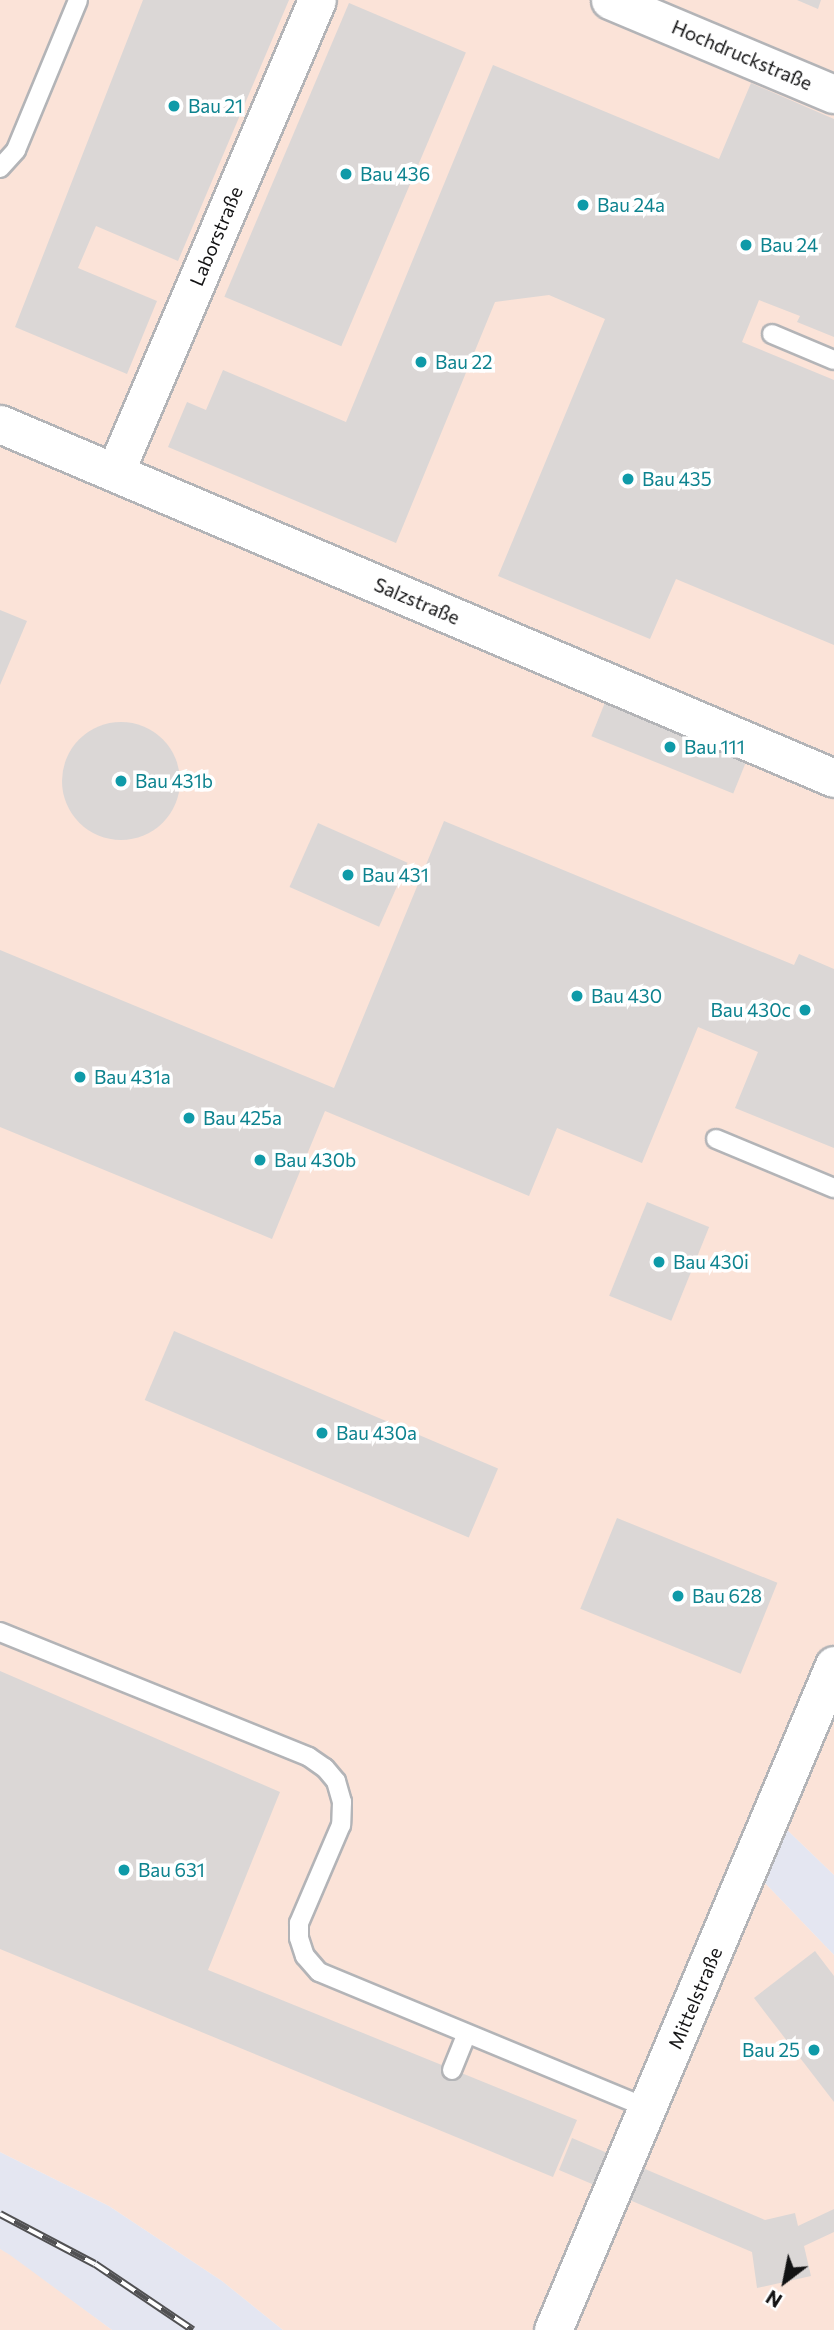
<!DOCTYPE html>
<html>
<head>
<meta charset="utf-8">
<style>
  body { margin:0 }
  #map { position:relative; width:834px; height:2330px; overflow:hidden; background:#f1f2f6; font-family:Commissioner,sans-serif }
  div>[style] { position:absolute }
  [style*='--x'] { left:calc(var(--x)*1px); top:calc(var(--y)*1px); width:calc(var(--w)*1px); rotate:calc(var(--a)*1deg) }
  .built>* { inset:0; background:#e4e6f1 }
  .industrial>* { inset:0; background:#fbe3d8 }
  .building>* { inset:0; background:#dbd7d6; transform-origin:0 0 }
  .round { border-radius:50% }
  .roads { filter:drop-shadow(2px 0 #b3b4b7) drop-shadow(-2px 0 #b3b4b7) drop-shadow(0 2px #b3b4b7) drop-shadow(0 -2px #b3b4b7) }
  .service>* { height:18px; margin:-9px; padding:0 9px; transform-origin:9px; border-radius:9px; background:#fff }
  .minor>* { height:37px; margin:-18.5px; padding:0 18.5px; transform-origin:18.5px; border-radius:18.5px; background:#fff }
  .rail>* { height:8px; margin-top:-4px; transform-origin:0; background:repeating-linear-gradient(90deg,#fff 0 16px,#515153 0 32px); box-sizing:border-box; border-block:2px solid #515153 }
  .dots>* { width:19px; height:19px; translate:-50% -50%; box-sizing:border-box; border:4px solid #fff; border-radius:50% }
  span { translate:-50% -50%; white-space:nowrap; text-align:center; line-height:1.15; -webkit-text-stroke:7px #fff; paint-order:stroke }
  .street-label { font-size:19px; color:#131314 }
  .culture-label { font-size:19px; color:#0d838f }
  .left { translate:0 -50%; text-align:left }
  .right { translate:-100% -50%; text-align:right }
  .north { position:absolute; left:750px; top:2246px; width:70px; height:70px; -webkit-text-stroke:5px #fff; paint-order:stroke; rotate:212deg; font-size:19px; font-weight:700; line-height:28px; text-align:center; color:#131314 }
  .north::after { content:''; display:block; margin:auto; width:24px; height:32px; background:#131314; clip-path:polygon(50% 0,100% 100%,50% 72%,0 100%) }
</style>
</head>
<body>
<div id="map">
  <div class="built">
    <i style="clip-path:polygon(781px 1824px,834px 1875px,834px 1955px,759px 1877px)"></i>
    <i style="clip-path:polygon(0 2152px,109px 2206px,222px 2281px,283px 2330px,112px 2330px,0 2249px)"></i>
  </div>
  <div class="industrial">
    <i style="clip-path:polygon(0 0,834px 0,834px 1875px,781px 1824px,759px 1877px,834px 1955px,834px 2330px,283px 2330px,222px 2281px,109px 2206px,0 2152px)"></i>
    <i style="clip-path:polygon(0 2249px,10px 2255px,112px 2330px,0 2330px)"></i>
  </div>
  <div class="building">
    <i style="clip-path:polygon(143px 0,289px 0,178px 261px,96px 226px,78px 268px,157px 301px,127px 374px,15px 327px)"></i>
    <i style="clip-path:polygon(797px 0,821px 0,818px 9px)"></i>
    <i style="left:349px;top:3px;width:127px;height:319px;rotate:23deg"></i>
    <i style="clip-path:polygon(493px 65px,719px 159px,751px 83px,834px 119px,834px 337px,797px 322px,800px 316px,759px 300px,742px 342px,834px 380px,834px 645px,676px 579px,650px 639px,498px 576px,605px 319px,549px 295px,495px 302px,396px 543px,168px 447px,187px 402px,206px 410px,223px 370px,346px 422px)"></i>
    <i style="clip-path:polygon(0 610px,27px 621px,0 685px)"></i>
    <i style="left:606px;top:700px;width:153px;height:39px;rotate:22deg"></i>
    <i class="round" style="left:62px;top:722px;width:118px;height:118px"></i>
    <i style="clip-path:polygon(444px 821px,794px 965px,799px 954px,834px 969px,834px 1148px,735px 1108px,758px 1052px,698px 1027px,642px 1163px,557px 1128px,529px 1196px,325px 1111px,272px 1239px,0 1127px,0 950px,334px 1088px)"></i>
    <i style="left:318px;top:823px;width:98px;height:70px;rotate:24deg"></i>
    <i style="left:647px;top:1202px;width:67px;height:101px;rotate:22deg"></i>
    <i style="left:174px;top:1331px;width:352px;height:75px;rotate:23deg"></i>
    <i style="left:617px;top:1518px;width:173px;height:98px;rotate:22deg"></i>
    <i style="clip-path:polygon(0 1671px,280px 1792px,208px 1970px,577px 2120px,553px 2177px,0 1949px)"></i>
    <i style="clip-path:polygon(815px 1951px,834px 1976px,834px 2102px,754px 1998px)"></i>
    <i style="clip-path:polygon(572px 2138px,765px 2220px,795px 2213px,798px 2226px,834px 2209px,834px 2232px,804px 2246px,811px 2276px,757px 2288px,752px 2252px,559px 2170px)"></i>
  </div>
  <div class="roads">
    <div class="service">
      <i style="--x:0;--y:168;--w:24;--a:-48"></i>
      <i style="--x:16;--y:150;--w:162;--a:-67.5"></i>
      <i style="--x:772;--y:334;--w:67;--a:22.8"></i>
      <i style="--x:716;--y:1139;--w:128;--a:22.6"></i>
      <i style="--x:0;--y:1632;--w:333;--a:22"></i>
      <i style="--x:309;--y:1757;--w:19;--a:35"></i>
      <i style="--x:325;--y:1768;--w:17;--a:50"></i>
      <i style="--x:336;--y:1781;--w:22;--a:74"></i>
      <i style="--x:342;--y:1802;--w:23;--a:92"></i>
      <i style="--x:341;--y:1825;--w:107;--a:113.2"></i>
      <i style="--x:299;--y:1923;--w:15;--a:90"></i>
      <i style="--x:299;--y:1938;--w:19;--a:72"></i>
      <i style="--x:305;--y:1956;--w:21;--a:49"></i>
      <i style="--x:319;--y:1972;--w:356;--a:22.5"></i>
      <i style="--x:452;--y:2070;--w:38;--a:-68"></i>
    </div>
    <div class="minor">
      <i style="--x:610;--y:0;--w:243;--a:22.8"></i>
      <i style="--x:0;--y:424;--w:906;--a:23"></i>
      <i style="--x:115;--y:472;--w:513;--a:-66.83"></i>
      <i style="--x:553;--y:2330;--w:722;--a:-67.09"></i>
    </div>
  </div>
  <div class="rail">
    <i style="--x:0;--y:2214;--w:107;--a:27.8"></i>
    <i style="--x:95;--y:2264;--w:118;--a:34"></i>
  </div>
  <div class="dots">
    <i style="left:174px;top:106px;background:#0f9aa8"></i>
    <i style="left:346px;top:174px;background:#0f9aa8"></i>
    <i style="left:583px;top:205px;background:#0f9aa8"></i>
    <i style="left:746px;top:245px;background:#0f9aa8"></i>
    <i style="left:421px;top:362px;background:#0f9aa8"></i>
    <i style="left:628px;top:479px;background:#0f9aa8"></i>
    <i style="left:670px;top:747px;background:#0f9aa8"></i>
    <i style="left:121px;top:781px;background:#0f9aa8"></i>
    <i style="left:348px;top:875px;background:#0f9aa8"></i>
    <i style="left:577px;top:996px;background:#0f9aa8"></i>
    <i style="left:805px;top:1010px;background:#0f9aa8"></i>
    <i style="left:80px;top:1077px;background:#0f9aa8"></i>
    <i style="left:189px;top:1118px;background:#0f9aa8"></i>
    <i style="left:260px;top:1160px;background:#0f9aa8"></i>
    <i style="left:659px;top:1262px;background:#0f9aa8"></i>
    <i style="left:322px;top:1433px;background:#0f9aa8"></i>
    <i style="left:678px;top:1596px;background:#0f9aa8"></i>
    <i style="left:124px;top:1870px;background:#0f9aa8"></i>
    <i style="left:814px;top:2050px;background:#0f9aa8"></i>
  </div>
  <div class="street-label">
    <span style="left:742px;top:55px;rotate:23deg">Hochdruckstraße</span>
    <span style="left:216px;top:236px;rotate:-67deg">Laborstraße</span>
    <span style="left:417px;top:601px;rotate:23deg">Salzstraße</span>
    <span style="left:695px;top:1998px;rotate:-67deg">Mittelstraße</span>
  </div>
  <div class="culture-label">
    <span class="left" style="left:188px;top:106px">Bau 21</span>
    <span class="left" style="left:360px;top:174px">Bau 436</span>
    <span class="left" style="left:597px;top:205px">Bau 24a</span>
    <span class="left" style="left:760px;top:245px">Bau 24</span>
    <span class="left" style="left:435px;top:362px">Bau 22</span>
    <span class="left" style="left:642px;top:479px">Bau 435</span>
    <span class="left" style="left:684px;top:747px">Bau 111</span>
    <span class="left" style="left:135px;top:781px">Bau 431b</span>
    <span class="left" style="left:362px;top:875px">Bau 431</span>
    <span class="left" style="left:591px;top:996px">Bau 430</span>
    <span class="right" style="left:791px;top:1010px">Bau 430c</span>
    <span class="left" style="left:94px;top:1077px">Bau 431a</span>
    <span class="left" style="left:203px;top:1118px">Bau 425a</span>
    <span class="left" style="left:274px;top:1160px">Bau 430b</span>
    <span class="left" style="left:673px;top:1262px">Bau 430i</span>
    <span class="left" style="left:336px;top:1433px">Bau 430a</span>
    <span class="left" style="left:692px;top:1596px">Bau 628</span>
    <span class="left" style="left:138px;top:1870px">Bau 631</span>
    <span class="right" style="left:800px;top:2050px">Bau 25</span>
  </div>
  <div class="north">N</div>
</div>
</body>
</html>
